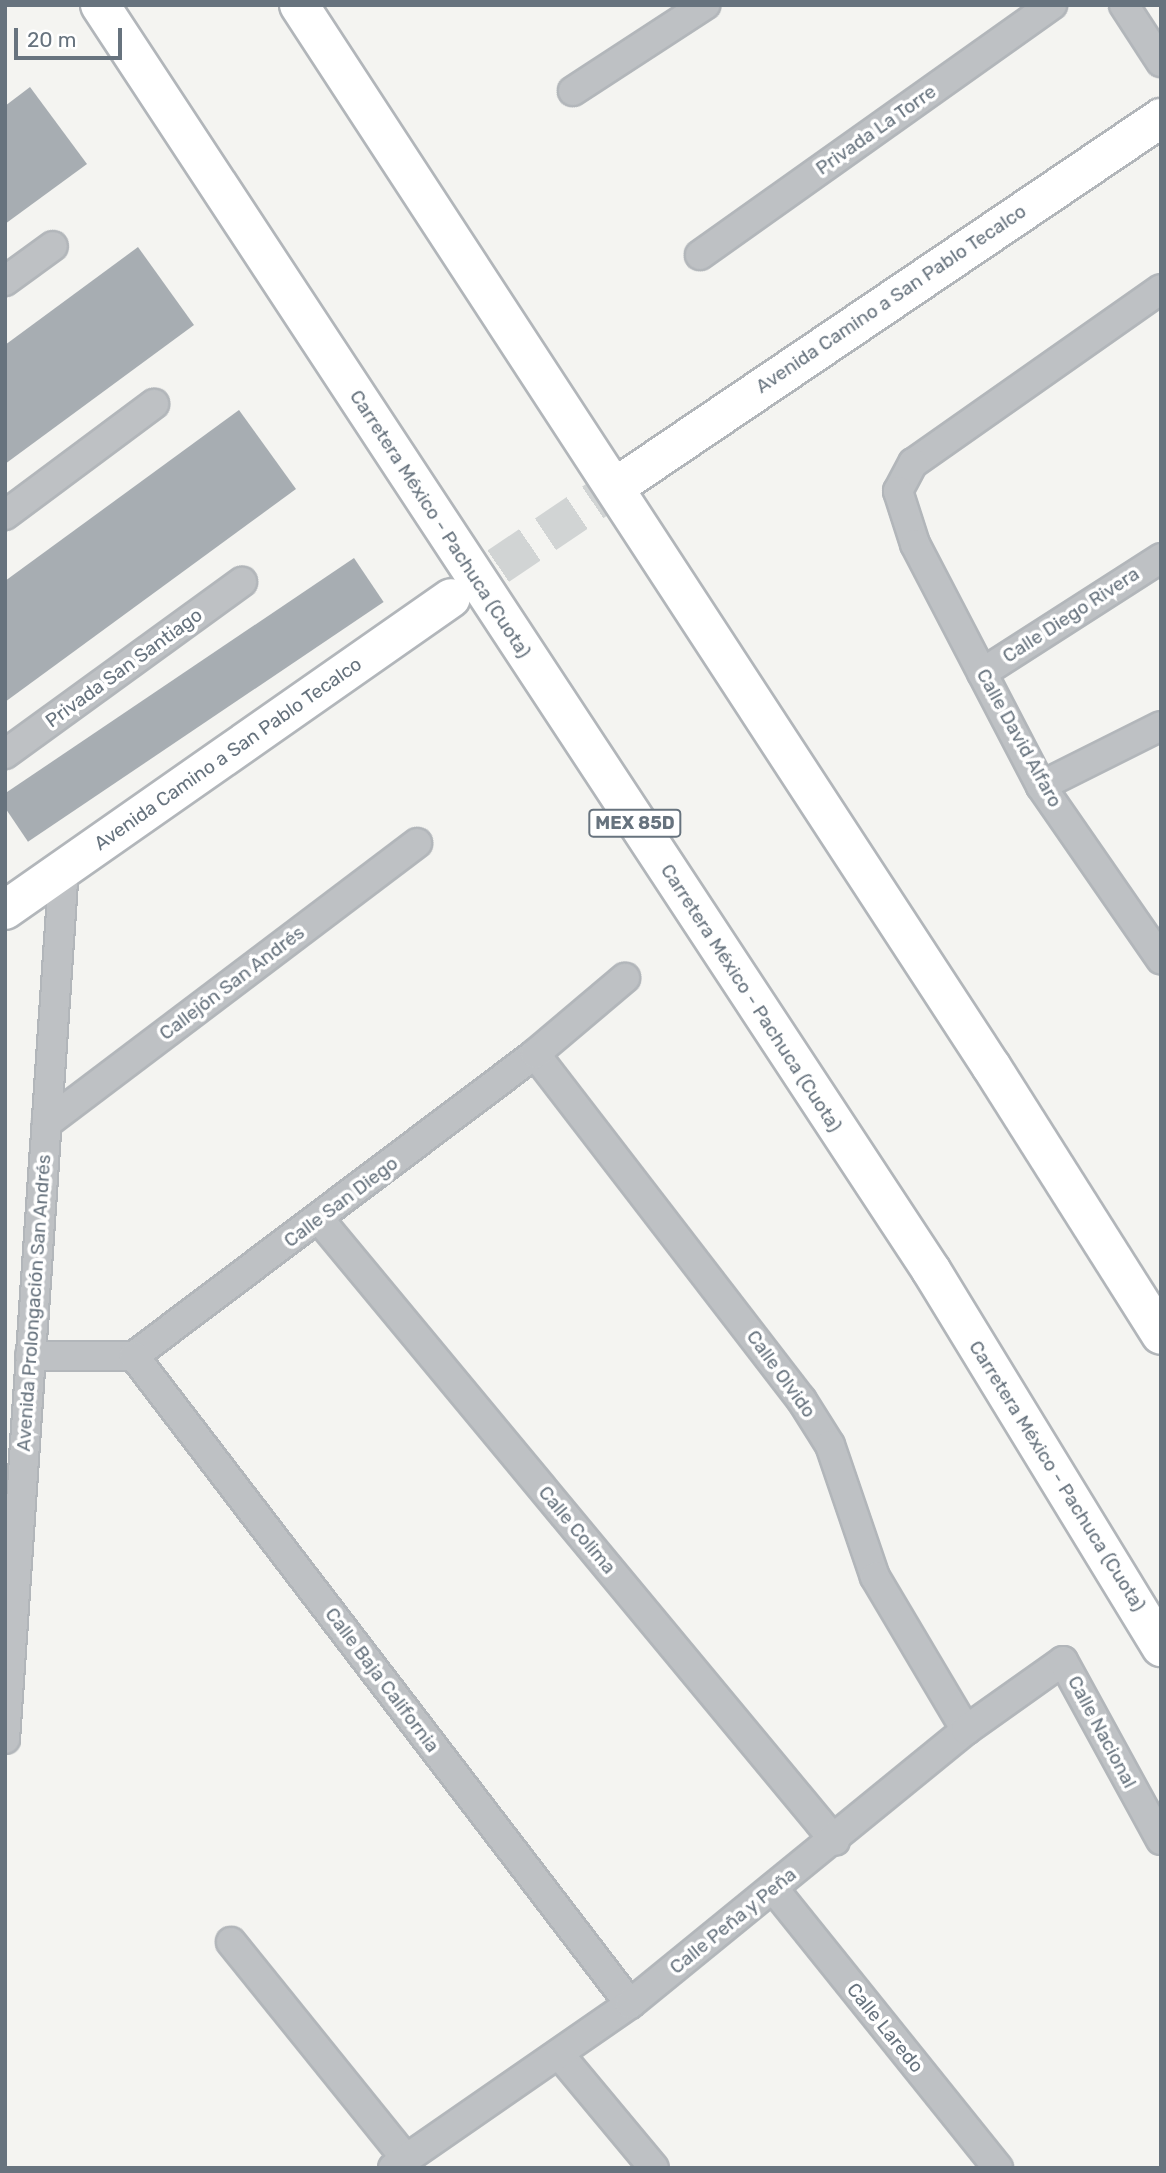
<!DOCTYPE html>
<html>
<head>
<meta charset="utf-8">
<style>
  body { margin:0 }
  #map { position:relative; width:1166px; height:2173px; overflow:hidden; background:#f4f4f1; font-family:Rubik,sans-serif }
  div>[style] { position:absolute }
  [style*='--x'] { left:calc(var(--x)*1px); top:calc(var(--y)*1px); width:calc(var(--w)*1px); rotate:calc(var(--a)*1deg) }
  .building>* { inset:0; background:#a7adb2; transform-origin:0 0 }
  .secondary-tunnel>* { height:38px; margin-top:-19px; transform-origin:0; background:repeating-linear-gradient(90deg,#d1d4d4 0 38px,transparent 0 57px) }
  .roads { filter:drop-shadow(2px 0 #b2b6ba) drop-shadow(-2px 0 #b2b6ba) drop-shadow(0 2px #b2b6ba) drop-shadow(0 -2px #b2b6ba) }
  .minor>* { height:28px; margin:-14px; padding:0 14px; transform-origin:14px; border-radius:14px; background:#bec1c4 }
  .secondary>* { height:38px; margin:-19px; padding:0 19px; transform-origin:19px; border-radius:19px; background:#fff }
  .motorway>* { height:38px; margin:-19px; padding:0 19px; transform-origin:19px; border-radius:19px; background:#fff }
  span { translate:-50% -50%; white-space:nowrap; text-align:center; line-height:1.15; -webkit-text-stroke:7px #fff; paint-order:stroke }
  .shield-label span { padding:2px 5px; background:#fff; border:2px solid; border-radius:5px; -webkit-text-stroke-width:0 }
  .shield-label { font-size:18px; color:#67737e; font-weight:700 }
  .street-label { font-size:19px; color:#67737e }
  .frame { position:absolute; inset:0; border:7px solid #67737e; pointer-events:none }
  .scale { position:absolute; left:14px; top:28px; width:108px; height:32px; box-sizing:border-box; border:4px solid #67737e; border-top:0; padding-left:9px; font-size:21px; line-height:24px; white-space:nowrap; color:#67737e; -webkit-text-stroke:5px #fff; paint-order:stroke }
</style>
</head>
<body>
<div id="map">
  <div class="building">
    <i style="clip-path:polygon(30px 87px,87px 164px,5px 224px,5px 106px)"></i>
    <i style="clip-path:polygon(138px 247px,194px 325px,5px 464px,5px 345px)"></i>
    <i style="clip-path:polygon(239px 410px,296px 489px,5px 702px,5px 581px)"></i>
    <i style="left:354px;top:558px;width:53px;height:429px;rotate:56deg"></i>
  </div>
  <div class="secondary-tunnel">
    <i style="--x:451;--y:598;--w:207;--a:-34"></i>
  </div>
  <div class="roads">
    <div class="minor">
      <i style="--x:1124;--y:5;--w:68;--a:57"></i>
      <i style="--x:573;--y:91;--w:158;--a:-33.1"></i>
      <i style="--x:700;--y:255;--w:432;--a:-35.4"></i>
      <i style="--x:5;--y:281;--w:59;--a:-36.1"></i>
      <i style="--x:1161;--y:289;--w:303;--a:144.9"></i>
      <i style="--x:913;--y:463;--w:32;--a:118"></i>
      <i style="--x:898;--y:491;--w:56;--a:72.2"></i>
      <i style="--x:915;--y:544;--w:273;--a:62.5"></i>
      <i style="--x:1041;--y:786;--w:211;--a:55.3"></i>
      <i style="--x:5;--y:515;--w:186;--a:-36.7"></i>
      <i style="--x:982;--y:673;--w:213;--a:-32.7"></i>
      <i style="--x:5;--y:754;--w:293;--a:-36"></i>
      <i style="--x:1041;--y:786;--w:134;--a:-26.6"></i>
      <i style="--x:535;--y:1054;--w:436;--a:52.4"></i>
      <i style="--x:801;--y:1399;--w:54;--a:57.8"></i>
      <i style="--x:830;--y:1445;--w:139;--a:71.2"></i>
      <i style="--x:875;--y:1577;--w:178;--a:59.3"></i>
      <i style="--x:47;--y:1123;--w:464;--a:-37.1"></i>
      <i style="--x:319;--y:1219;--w:808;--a:50.32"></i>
      <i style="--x:30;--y:1356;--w:104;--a:0"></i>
      <i style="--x:134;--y:1356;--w:502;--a:-36.98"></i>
      <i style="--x:535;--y:1054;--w:118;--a:-40.2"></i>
      <i style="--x:134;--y:1356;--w:816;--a:52.57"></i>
      <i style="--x:5;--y:1739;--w:874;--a:-86.13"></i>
      <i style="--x:773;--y:1888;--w:359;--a:51.2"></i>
      <i style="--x:231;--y:1942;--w:280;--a:51.1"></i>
      <i style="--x:559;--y:2054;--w:148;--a:50.2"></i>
      <i style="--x:393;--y:2168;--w:288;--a:-34.7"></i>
      <i style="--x:630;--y:2004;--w:434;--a:-39.2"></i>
      <i style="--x:966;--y:1730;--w:119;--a:-35.4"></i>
      <i style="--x:1063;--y:1661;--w:204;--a:61.3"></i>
    </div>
    <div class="secondary">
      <i style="--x:623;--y:482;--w:650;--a:-34.08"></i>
      <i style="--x:5;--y:910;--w:544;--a:-34.97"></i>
    </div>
    <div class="motorway">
      <i style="--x:100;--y:5;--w:1514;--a:56.7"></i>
      <i style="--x:931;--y:1270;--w:442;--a:58.6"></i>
      <i style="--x:299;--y:5;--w:1267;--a:56.89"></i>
      <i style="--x:991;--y:1066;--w:318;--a:57.7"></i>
    </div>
  </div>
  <div class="shield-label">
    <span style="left:635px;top:823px">MEX 85D</span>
  </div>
  <div class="street-label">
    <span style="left:876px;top:130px;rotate:-35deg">Privada La Torre</span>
    <span style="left:891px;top:299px;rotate:-34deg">Avenida Camino a San Pablo Tecalco</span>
    <span style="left:440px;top:524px;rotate:57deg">Carretera México - Pachuca (Cuota)</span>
    <span style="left:1071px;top:615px;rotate:-33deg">Calle Diego Rivera</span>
    <span style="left:124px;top:668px;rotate:-36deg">Privada San Santiago</span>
    <span style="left:1019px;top:738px;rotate:61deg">Calle David Alfaro</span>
    <span style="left:228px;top:754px;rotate:-35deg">Avenida Camino a San Pablo Tecalco</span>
    <span style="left:232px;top:983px;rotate:-37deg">Callejón San Andrés</span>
    <span style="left:751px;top:998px;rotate:57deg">Carretera México - Pachuca (Cuota)</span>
    <span style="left:341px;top:1202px;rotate:-37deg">Calle San Diego</span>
    <span style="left:34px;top:1303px;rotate:-86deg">Avenida Prolongación San Andrés</span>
    <span style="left:781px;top:1374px;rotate:54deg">Calle Olvido</span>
    <span style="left:1057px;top:1476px;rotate:58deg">Carretera México - Pachuca (Cuota)</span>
    <span style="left:577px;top:1530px;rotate:50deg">Calle Colima</span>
    <span style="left:382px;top:1680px;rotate:53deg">Calle Baja California</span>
    <span style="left:1102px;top:1732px;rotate:62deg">Calle Nacional</span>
    <span style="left:733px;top:1921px;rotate:-39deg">Calle Peña y Peña</span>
    <span style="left:885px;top:2028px;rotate:51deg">Calle Laredo</span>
  </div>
  <div class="frame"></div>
  <div class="scale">20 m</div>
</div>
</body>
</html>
